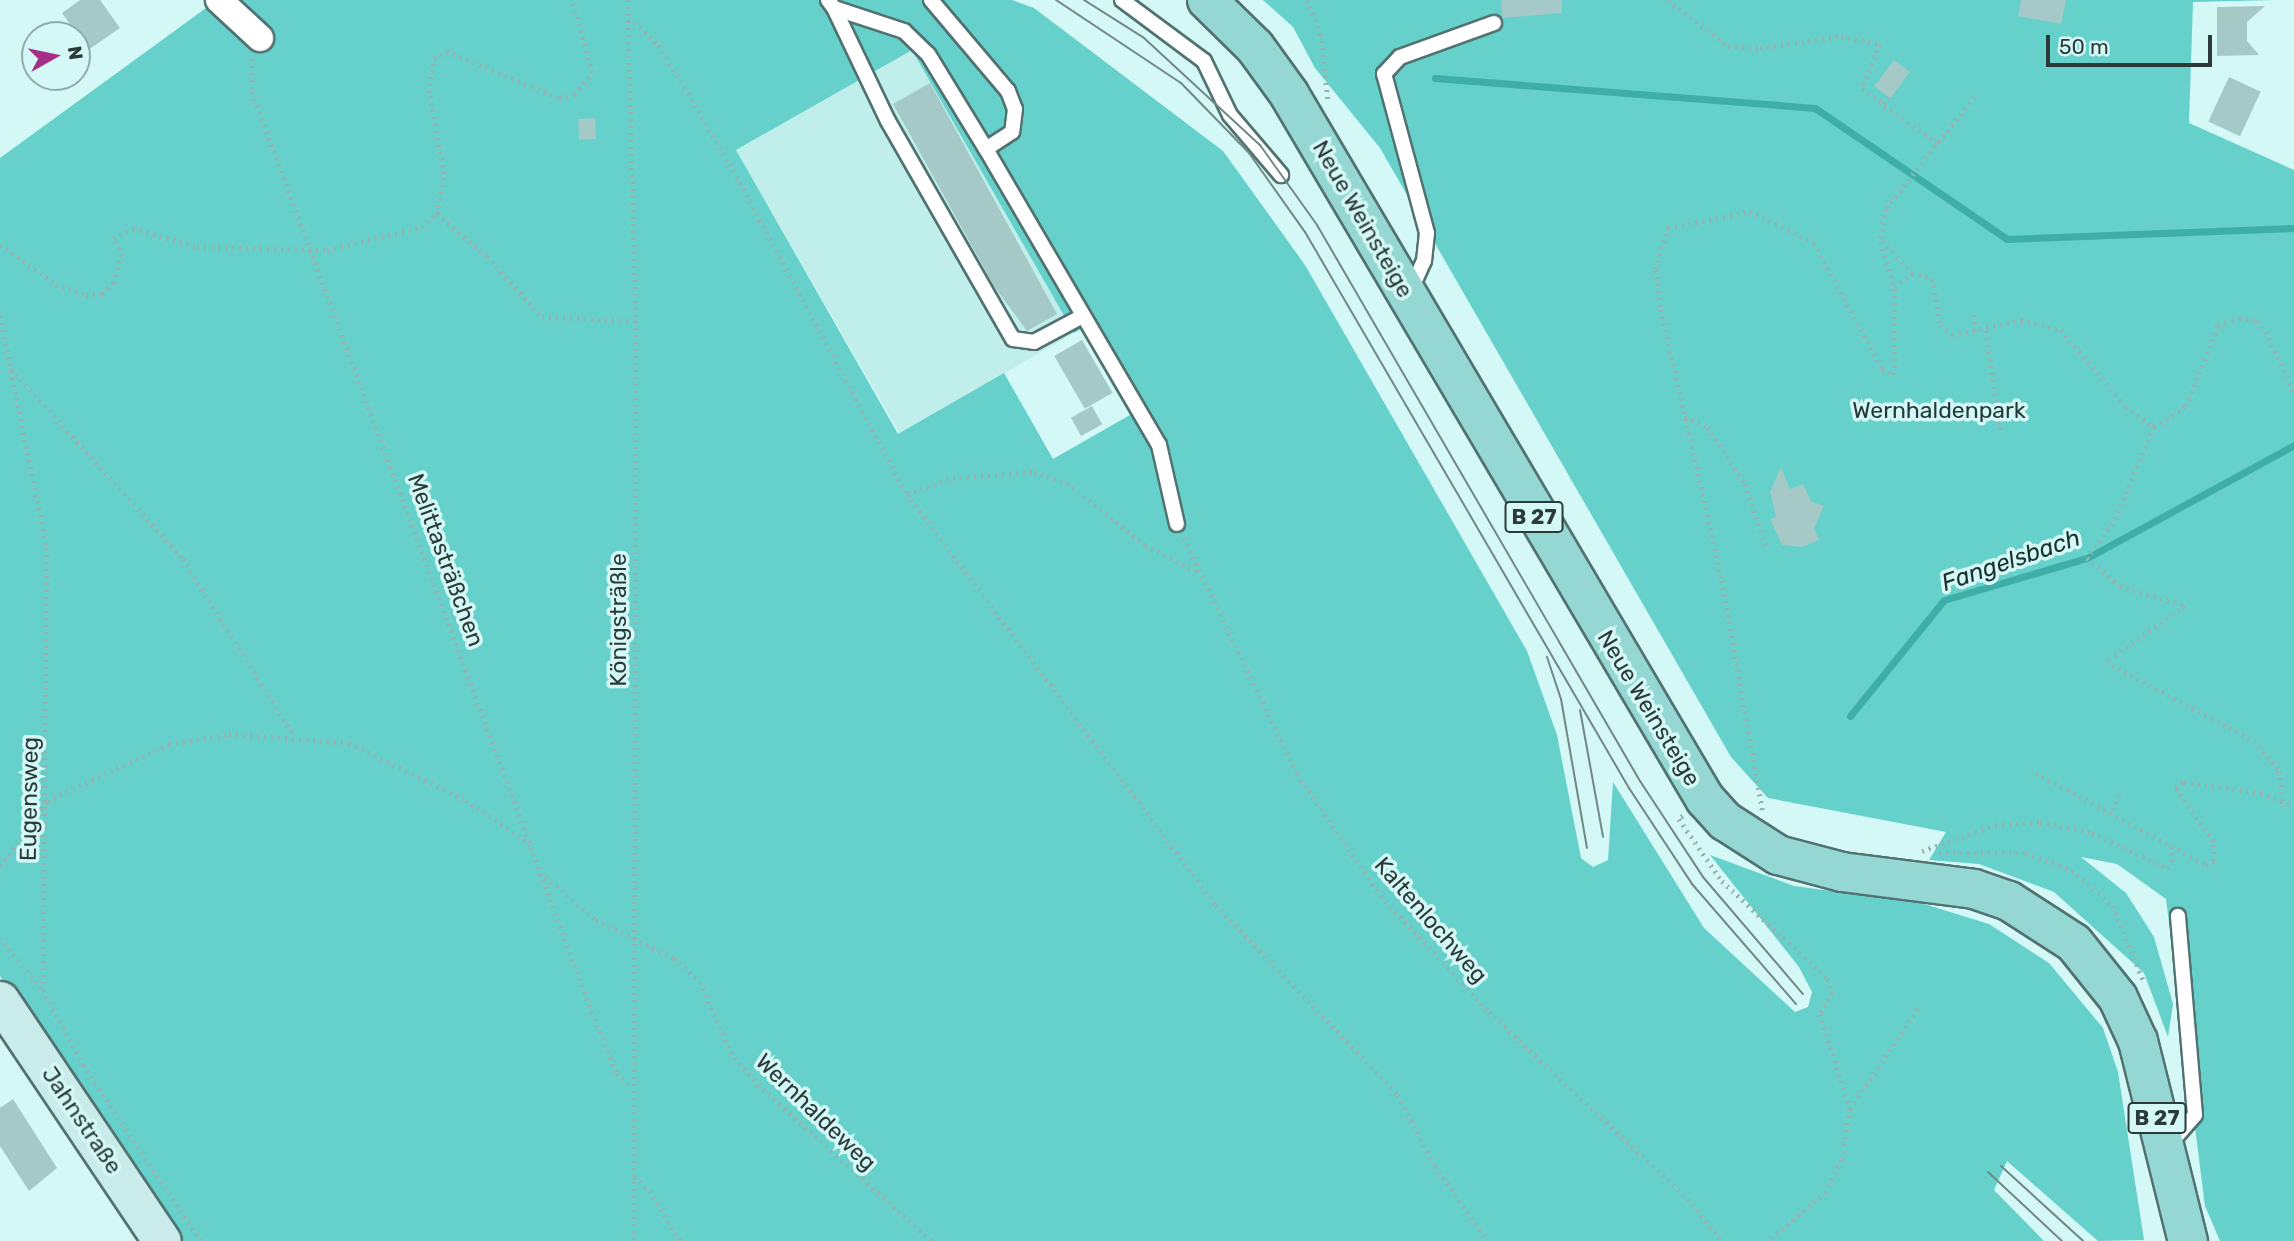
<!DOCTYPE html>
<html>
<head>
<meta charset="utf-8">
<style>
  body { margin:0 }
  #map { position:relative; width:2294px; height:1241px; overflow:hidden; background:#d3f8f5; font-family:Rubik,sans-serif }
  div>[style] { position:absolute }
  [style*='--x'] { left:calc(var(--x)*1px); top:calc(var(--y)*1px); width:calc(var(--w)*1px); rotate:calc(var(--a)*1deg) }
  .built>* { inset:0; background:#c0eeea; transform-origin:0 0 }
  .green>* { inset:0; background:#66d0ca }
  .stream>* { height:7px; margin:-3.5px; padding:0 3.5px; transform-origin:3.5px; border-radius:3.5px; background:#3eaea8 }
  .building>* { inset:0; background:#a5c9c6; transform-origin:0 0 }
  .path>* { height:4.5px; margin-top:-2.25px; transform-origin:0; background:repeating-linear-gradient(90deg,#95b2b0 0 2px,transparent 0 7px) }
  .roads { filter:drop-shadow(2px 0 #517270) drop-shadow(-2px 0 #517270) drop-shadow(0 2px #517270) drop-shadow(0 -2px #517270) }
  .service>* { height:14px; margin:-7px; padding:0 7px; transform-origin:7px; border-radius:7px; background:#fff }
  .minor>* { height:26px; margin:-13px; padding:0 13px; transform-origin:13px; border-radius:13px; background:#fff }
  .secondary>* { height:37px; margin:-18.5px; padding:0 18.5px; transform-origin:18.5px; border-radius:18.5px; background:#c9ebe9 }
  .primary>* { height:38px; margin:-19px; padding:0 19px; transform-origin:19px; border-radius:19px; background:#94d7d3 }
  .tram>* { height:2px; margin:-1px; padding:0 1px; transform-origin:1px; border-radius:1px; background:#708886 }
  span { translate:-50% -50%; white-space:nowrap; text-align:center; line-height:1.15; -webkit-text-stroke:7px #d3f8f5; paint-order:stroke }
  .shield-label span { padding:2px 5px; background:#d3f8f5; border:2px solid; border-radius:5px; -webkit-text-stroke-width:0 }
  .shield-label { font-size:21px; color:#2b3a39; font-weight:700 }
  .street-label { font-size:23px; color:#2b3a39 }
  .park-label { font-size:23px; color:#223a39 }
  .water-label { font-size:24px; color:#193230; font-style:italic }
  .north { position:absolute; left:21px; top:21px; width:70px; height:70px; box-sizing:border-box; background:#d3f8f5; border:2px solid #90acaa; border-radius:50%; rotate:81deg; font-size:19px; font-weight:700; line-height:28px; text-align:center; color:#2b3a39 }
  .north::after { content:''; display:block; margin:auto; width:24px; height:32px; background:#a52e86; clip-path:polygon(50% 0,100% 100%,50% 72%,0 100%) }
  .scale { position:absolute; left:2046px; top:35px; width:166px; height:32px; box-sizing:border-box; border:4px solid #2b3a39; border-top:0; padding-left:9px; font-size:21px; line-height:24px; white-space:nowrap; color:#2b3a39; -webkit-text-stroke:5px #d3f8f5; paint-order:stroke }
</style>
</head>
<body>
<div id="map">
  <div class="built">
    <i style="left:912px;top:49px;width:327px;height:203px;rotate:60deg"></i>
  </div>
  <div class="green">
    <i style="clip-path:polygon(evenodd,217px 0,1012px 0,1034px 8px,1223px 151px,1305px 265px,1527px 651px,1557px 735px,1581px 858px,1593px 867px,1608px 860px,1613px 782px,1704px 928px,1795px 1012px,1808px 1007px,1812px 992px,1799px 967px,1710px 855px,1794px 886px,1921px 903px,1989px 924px,2049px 963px,2103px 1028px,2118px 1072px,2144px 1240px,2098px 1241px,2007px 1161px,1994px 1190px,2044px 1241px,175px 1241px,0 976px,0 158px,217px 0,912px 50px,1074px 333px,1081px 329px,1130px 415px,1053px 459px,1004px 373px,898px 434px,736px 150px,912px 50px)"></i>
    <i style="clip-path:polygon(1263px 0,2275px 0,2193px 2px,2189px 123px,2294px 170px,2294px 1241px,2220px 1241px,2205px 1206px,2166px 899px,2117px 864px,2081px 857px,2126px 893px,2154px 937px,2173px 1004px,2168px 1037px,2144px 973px,2054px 892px,1979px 864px,1929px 860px,1946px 832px,1768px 798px,1731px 757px,1380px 148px,1315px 68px,1293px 27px)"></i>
  </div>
  <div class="stream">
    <i style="--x:1435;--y:78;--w:381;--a:4.5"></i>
    <i style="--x:1815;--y:108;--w:232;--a:34.3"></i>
    <i style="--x:2007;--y:239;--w:287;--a:-2.2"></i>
    <i style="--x:1850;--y:716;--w:149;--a:-51"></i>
    <i style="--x:1944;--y:600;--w:149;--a:-16.4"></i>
    <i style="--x:2087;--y:558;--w:236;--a:-28.6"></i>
  </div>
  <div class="building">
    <i style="clip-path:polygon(80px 0,100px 0,120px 28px,88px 50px,62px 13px)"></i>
    <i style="clip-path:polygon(1501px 0,1562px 0,1562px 13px,1502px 18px)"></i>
    <i style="clip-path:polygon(2021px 0,2066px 0,2061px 24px,2018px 16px)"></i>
    <i style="clip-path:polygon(2265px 6px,2247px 22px,2247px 41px,2259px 55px,2217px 56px,2217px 7px)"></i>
    <i style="left:1894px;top:60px;width:20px;height:33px;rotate:37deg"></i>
    <i style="left:2229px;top:77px;width:35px;height:49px;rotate:25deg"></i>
    <i style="clip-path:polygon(930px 83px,1057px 314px,1027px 331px,994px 286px,893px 104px)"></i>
    <i style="left:595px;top:118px;width:21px;height:17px;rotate:87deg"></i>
    <i style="left:1082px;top:340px;width:61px;height:32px;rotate:60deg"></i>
    <i style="left:1092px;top:406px;width:21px;height:24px;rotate:61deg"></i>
    <i style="clip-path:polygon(1781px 467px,1790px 489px,1803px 484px,1811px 501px,1824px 506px,1814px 528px,1819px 540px,1802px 547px,1782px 545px,1770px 519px,1776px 517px,1770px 492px)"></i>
    <i style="clip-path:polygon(13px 1099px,57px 1168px,29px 1191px,0 1146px,0 1108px)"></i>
  </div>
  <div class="path">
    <i style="--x:628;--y:0;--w:321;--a:88.6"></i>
    <i style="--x:636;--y:321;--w:920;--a:90.12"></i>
    <i style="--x:1307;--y:0;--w:37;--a:68"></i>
    <i style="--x:1321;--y:34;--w:66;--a:83.9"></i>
    <i style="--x:1668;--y:0;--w:76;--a:37.5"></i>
    <i style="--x:1728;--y:46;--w:32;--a:4"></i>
    <i style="--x:1760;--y:48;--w:82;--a:-8.4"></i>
    <i style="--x:1841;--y:36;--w:40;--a:12"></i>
    <i style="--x:1880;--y:44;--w:48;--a:111.8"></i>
    <i style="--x:1862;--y:89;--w:95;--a:36"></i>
    <i style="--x:629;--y:18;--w:40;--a:42"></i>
    <i style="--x:659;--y:45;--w:139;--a:59.2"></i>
    <i style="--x:730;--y:164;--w:374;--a:61.8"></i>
    <i style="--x:907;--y:494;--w:514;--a:53.06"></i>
    <i style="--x:1216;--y:905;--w:263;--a:46.2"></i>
    <i style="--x:1398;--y:1095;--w:80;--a:62.5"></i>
    <i style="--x:1435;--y:1166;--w:91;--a:55.3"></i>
    <i style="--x:252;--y:59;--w:33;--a:90"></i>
    <i style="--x:252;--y:92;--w:981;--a:69.72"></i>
    <i style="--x:592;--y:1012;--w:66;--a:67.7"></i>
    <i style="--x:617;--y:1073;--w:20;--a:45"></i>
    <i style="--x:1884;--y:104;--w:8;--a:-67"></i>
    <i style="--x:437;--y:214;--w:65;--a:40"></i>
    <i style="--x:487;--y:256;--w:82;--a:48"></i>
    <i style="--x:542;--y:317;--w:94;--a:2.4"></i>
    <i style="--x:1881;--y:242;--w:47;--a:73.9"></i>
    <i style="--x:0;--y:245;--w:68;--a:34.9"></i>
    <i style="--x:56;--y:284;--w:32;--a:20"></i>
    <i style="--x:86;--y:295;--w:16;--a:-4"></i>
    <i style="--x:102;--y:294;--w:16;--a:-45"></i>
    <i style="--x:113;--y:283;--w:28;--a:-72"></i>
    <i style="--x:122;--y:256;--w:20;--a:-117"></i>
    <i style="--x:113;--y:238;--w:22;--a:-27"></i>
    <i style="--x:133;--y:228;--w:67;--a:16.5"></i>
    <i style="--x:197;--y:247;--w:130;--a:1.3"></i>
    <i style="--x:327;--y:250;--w:98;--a:-13.6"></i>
    <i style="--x:422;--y:227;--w:20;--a:-41"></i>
    <i style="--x:437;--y:214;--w:41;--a:-80.1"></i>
    <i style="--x:444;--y:174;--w:82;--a:-100.5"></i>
    <i style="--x:429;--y:93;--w:34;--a:-82"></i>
    <i style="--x:434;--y:59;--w:15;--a:-32"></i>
    <i style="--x:447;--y:51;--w:121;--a:22.8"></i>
    <i style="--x:559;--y:98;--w:16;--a:-11"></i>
    <i style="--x:575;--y:95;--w:28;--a:-52"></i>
    <i style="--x:592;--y:73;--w:76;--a:-105.3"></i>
    <i style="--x:1912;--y:274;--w:48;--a:-131.6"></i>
    <i style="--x:1880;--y:238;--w:31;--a:-79"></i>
    <i style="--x:1886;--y:208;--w:143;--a:-51.5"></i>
    <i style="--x:1974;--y:315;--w:18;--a:84"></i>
    <i style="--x:0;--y:316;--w:237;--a:78.5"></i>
    <i style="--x:47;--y:548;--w:442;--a:90.5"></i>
    <i style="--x:43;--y:990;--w:85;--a:61.9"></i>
    <i style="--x:83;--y:1065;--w:212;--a:56.2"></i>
    <i style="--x:1986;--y:331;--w:104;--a:81.7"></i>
    <i style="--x:11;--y:369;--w:256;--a:47.8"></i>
    <i style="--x:183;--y:559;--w:209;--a:57.9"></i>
    <i style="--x:1685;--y:417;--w:25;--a:23"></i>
    <i style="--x:1708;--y:427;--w:68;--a:57"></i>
    <i style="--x:1745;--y:484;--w:68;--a:71"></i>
    <i style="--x:2154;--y:427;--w:105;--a:112.9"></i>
    <i style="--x:2113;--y:524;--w:43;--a:127.4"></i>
    <i style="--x:2087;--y:558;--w:43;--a:40.3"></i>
    <i style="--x:2120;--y:586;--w:68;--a:17.1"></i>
    <i style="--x:2185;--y:606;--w:97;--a:144.7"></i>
    <i style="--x:2106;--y:662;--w:168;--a:28.1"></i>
    <i style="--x:2254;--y:741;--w:39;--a:50"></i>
    <i style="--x:2279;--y:771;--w:36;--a:82"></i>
    <i style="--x:907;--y:494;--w:49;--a:-19.2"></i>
    <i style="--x:953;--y:478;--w:81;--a:-4.2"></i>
    <i style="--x:1034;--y:472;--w:35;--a:18"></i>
    <i style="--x:1067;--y:483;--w:100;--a:38.5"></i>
    <i style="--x:1145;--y:545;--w:62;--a:27"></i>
    <i style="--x:1184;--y:538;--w:262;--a:64.4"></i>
    <i style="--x:1297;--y:774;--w:148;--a:55.5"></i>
    <i style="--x:1381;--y:896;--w:158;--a:47"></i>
    <i style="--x:1489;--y:1012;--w:273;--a:43.2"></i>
    <i style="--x:1688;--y:1199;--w:54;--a:51"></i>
    <i style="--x:2036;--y:773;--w:193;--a:28.4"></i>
    <i style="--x:2206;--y:865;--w:9;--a:-27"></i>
    <i style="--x:2214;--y:861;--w:19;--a:-93"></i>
    <i style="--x:2213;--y:842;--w:67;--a:-124.6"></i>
    <i style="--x:2175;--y:787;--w:10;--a:-29"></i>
    <i style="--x:2184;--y:782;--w:78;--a:8.1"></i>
    <i style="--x:2261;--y:793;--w:35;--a:22"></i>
    <i style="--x:1762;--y:810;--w:236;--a:-100"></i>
    <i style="--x:1721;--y:578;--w:278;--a:-102.7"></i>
    <i style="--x:1660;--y:307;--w:38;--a:-97"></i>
    <i style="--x:1655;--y:269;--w:43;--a:-72.4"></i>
    <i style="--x:1668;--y:228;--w:84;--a:-11.7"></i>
    <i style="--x:1750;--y:211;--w:72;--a:26.6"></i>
    <i style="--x:1814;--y:243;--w:143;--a:61.6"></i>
    <i style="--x:1882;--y:369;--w:13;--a:27"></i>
    <i style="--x:1894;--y:375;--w:88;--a:-90"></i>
    <i style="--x:1894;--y:287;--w:22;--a:-36"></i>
    <i style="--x:1912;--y:274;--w:22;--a:13"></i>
    <i style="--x:1933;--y:279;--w:47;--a:81.3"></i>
    <i style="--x:1940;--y:325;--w:16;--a:40"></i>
    <i style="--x:1952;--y:335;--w:71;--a:-12.3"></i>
    <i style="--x:2021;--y:320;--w:41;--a:14"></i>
    <i style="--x:2061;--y:330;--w:101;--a:49.8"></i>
    <i style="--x:2126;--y:407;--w:34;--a:36"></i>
    <i style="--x:2154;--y:427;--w:38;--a:-33"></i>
    <i style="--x:2186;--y:406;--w:87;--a:-68.4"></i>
    <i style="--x:2218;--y:325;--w:22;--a:-18"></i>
    <i style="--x:2239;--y:318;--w:18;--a:9"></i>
    <i style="--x:2257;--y:321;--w:14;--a:51"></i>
    <i style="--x:2266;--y:332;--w:67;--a:65.3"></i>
    <i style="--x:2113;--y:810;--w:17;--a:-66"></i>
    <i style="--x:1683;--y:816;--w:5;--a:143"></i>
    <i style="--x:1679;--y:819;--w:75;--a:55.3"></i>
    <i style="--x:1722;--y:881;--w:144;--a:42.8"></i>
    <i style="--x:1828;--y:979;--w:15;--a:70"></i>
    <i style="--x:1833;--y:993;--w:25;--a:122"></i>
    <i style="--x:1820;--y:1014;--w:100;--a:72.5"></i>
    <i style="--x:1850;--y:1109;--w:52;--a:98.9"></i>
    <i style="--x:1842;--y:1160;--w:36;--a:117"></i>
    <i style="--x:1826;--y:1192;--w:75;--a:139.3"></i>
    <i style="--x:1922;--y:851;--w:77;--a:-19.6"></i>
    <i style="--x:1995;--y:825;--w:45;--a:-3.8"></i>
    <i style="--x:2040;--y:822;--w:53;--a:11.9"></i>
    <i style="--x:2092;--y:833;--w:83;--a:25"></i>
    <i style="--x:2167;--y:868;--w:8;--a:-45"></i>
    <i style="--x:2173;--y:862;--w:13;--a:-103"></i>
    <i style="--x:1939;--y:853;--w:87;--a:0"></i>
    <i style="--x:2026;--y:853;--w:49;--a:20.3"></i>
    <i style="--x:2072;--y:870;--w:55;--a:41.3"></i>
    <i style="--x:2113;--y:906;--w:80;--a:67.9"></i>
    <i style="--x:0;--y:866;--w:80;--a:-54.1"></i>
    <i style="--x:47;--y:801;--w:135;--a:-25"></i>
    <i style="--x:169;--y:744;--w:61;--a:-9.5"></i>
    <i style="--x:229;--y:734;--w:120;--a:4.3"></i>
    <i style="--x:349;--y:743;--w:130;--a:26"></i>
    <i style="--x:466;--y:800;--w:78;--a:34.5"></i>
    <i style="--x:545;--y:877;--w:67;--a:40.1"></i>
    <i style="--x:596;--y:920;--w:87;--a:26"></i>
    <i style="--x:674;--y:958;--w:35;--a:43"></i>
    <i style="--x:700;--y:982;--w:77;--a:66.1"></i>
    <i style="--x:731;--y:1052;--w:43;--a:50.7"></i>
    <i style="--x:758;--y:1085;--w:234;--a:41.9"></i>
    <i style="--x:0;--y:938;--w:66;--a:50.5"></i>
    <i style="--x:1850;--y:1109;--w:122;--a:-56"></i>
    <i style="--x:634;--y:1177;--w:21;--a:41"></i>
    <i style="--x:650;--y:1191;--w:58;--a:59"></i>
  </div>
  <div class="roads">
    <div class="service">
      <i style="--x:828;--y:0;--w:10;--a:53"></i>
      <i style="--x:834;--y:8;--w:74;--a:18.2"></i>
      <i style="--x:904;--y:31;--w:33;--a:44"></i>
      <i style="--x:928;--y:54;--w:111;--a:58.6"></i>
      <i style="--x:931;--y:0;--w:119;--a:49.8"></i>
      <i style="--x:1008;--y:91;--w:19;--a:69"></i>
      <i style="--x:1015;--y:109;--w:23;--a:97"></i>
      <i style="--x:1012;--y:132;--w:31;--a:147"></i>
      <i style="--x:986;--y:149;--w:343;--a:59.7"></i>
      <i style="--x:1159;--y:445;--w:81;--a:77.2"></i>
      <i style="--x:1122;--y:0;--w:102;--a:36.6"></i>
      <i style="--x:1204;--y:61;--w:60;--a:64.3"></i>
      <i style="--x:1230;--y:115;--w:79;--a:49.6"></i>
      <i style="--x:834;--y:8;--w:125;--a:64.5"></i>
      <i style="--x:888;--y:121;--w:251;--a:60.2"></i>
      <i style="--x:1013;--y:339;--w:21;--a:8"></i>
      <i style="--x:1034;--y:342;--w:55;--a:-28"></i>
      <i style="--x:1410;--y:292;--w:34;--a:-66"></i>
      <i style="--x:1424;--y:261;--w:28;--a:-84"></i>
      <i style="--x:1427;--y:233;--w:165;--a:-105.1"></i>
      <i style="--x:1384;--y:74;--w:23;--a:-47"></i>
      <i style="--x:1400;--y:57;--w:100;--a:-19.9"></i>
      <i style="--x:2168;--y:1146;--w:41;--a:-48.9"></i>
      <i style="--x:2195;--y:1115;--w:200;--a:-94.9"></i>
    </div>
    <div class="minor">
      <i style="--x:219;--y:0;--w:56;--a:42.8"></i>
    </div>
    <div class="secondary">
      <i style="--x:0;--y:1000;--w:290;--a:56.1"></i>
    </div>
    <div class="primary">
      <i style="--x:1207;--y:0;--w:67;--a:44.4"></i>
      <i style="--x:1255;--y:47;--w:58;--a:54.1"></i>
      <i style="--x:1289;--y:94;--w:819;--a:59.46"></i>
      <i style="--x:1705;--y:799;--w:30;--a:48"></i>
      <i style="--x:1725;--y:821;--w:63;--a:32.7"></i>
      <i style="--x:1778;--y:855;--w:66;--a:14.9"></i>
      <i style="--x:1842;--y:872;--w:133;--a:7.3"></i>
      <i style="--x:1974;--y:889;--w:37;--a:19"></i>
      <i style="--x:2009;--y:901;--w:77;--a:32.9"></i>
      <i style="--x:2074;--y:943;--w:70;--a:51.3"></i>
      <i style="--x:2118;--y:998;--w:47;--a:65.1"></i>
      <i style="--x:2138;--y:1041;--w:206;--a:76"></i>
    </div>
  </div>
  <div class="tram">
    <i style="--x:1056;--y:0;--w:150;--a:33.6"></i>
    <i style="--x:1181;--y:83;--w:98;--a:45.8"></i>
    <i style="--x:1249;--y:153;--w:97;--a:54.7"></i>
    <i style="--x:1305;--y:232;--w:644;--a:59.77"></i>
    <i style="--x:1629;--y:788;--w:115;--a:56.7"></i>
    <i style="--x:1692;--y:884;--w:159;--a:49.1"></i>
    <i style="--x:1084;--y:0;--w:71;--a:32.3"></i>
    <i style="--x:1144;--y:38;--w:158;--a:42.7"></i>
    <i style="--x:1260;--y:145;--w:98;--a:54.5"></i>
    <i style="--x:1317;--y:225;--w:643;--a:59.85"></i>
    <i style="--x:1640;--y:781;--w:115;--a:56.7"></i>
    <i style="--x:1703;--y:877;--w:154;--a:49.5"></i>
    <i style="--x:1547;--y:657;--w:44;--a:71.6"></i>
    <i style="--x:1561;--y:699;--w:151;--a:80.1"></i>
    <i style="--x:1580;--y:710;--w:129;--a:79.7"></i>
    <i style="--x:2001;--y:1166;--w:111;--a:42.4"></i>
    <i style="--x:1988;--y:1172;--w:101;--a:43"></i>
  </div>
  <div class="shield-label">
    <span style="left:1534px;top:517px">B 27</span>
    <span style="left:2157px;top:1118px">B 27</span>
  </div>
  <div class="street-label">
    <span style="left:1363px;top:219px;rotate:60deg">Neue Weinsteige</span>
    <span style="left:446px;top:560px;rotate:70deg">Melittasträßchen</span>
    <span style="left:618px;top:620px;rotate:-90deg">Königsträßle</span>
    <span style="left:1649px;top:708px;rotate:59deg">Neue Weinsteige</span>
    <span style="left:29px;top:799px;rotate:-89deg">Eugensweg</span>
    <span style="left:1431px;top:920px;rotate:49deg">Kaltenlochweg</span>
    <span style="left:816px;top:1112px;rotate:44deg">Wernhaldeweg</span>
    <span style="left:82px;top:1120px;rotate:56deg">Jahnstraße</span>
  </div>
  <div class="park-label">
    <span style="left:1939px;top:410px">Wernhaldenpark</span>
  </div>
  <div class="water-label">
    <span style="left:2011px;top:561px;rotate:-19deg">Fangelsbach</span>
  </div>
  <div class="north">N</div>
  <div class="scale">50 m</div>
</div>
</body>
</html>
